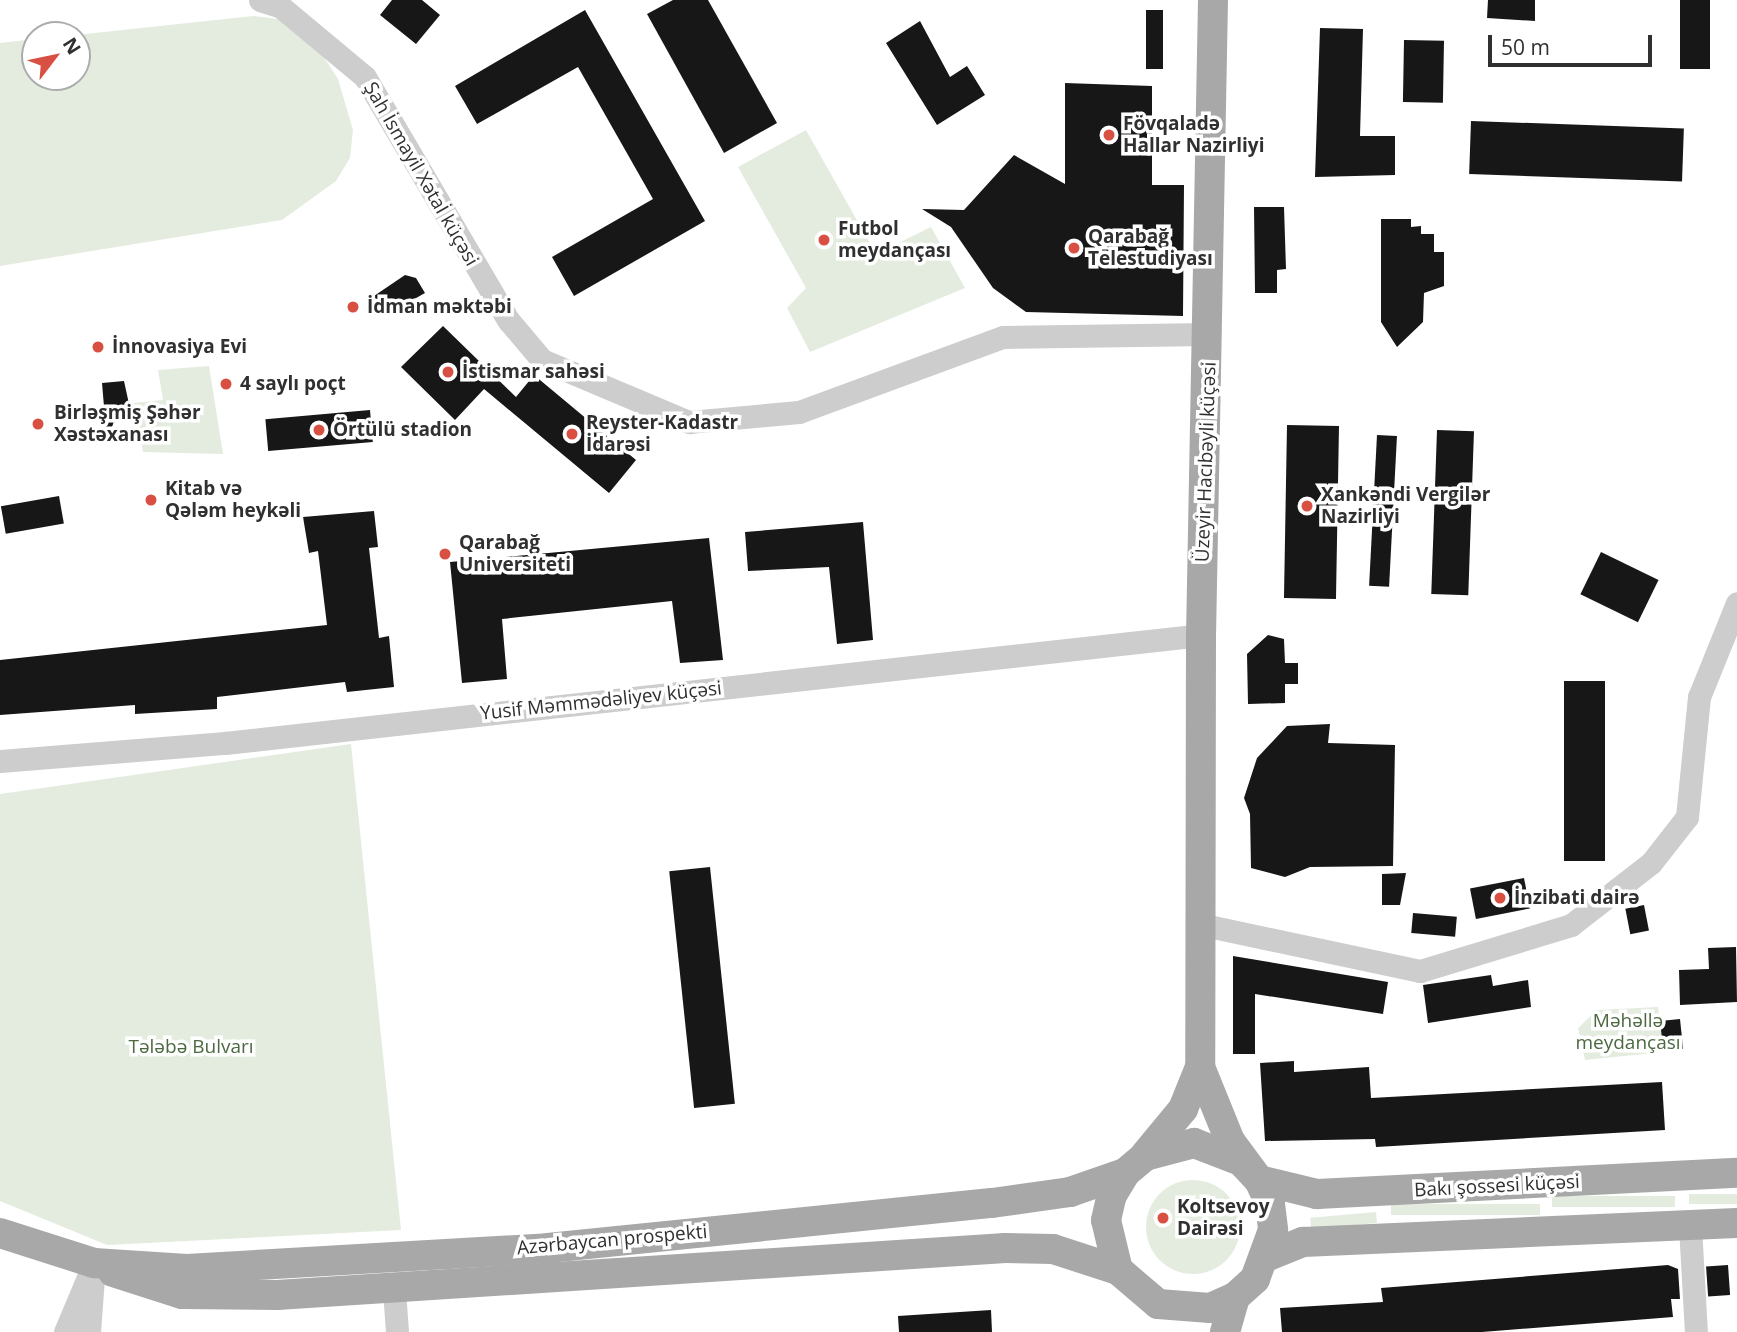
<!DOCTYPE html>
<html>
<head>
<meta charset="utf-8">
<style>
  body { margin:0 }
  #map { position:relative; width:1737px; height:1332px; overflow:hidden; background:#fff; font-family:"Open Sans",sans-serif }
  div>[style] { position:absolute }
  [style*='--x'] { left:calc(var(--x)*1px); top:calc(var(--y)*1px); width:calc(var(--w)*1px); rotate:calc(var(--a)*1deg) }
  .green>* { inset:0; background:#e4ecdf; transform-origin:0 0 }
  .round { border-radius:50% }
  .building>* { inset:0; background:#171717; transform-origin:0 0 }
  .minor>* { height:23px; margin:-11.5px; padding:0 11.5px; transform-origin:11.5px; border-radius:11.5px; background:#cdcdcd }
  .major>* { height:30px; margin:-15px; padding:0 15px; transform-origin:15px; border-radius:15px; background:#a8a8a8 }
  .dots>* { width:19px; height:19px; translate:-50% -50%; box-sizing:border-box; border:4px solid #fff; border-radius:50% }
  span { translate:-50% -50%; white-space:nowrap; text-align:center; line-height:1.15; -webkit-text-stroke:7px #fff; paint-order:stroke }
  .poi-label { font-size:19px; color:#303030; font-weight:700 }
  .left { translate:0 -50%; text-align:left }
  .street-label { font-size:19px; color:#303030 }
  .park-label { font-size:19px; color:#4d6941 }
  .north { position:absolute; left:21px; top:21px; width:70px; height:70px; box-sizing:border-box; background:#fff; border:2px solid #acacac; border-radius:50%; rotate:58deg; font-size:19px; font-weight:700; line-height:28px; text-align:center; color:#303030 }
  .north::after { content:''; display:block; margin:auto; width:24px; height:32px; background:#d85042; clip-path:polygon(50% 0,100% 100%,50% 72%,0 100%) }
  .scale { position:absolute; left:1488px; top:35px; width:164px; height:32px; box-sizing:border-box; border:4px solid #303030; border-top:0; padding-left:9px; font-size:21px; line-height:24px; white-space:nowrap; color:#303030; -webkit-text-stroke:5px #fff; paint-order:stroke }
</style>
</head>
<body>
<div id="map">
  <div class="green">
    <i style="clip-path:polygon(253px 16px,278px 19px,313px 40px,338px 79px,353px 130px,350px 158px,336px 181px,282px 220px,0 266px,0 43px,35px 39px,35px 77px,77px 77px,76px 35px)"></i>
    <i style="clip-path:polygon(806px 130px,876px 254px,931px 227px,965px 288px,810px 352px,787px 308px,806px 288px,738px 167px)"></i>
    <i style="clip-path:polygon(209px 366px,223px 454px,143px 452px,134px 403px,163px 400px,158px 370px)"></i>
    <i style="clip-path:polygon(351px 744px,401px 1230px,107px 1245px,0 1201px,0 794px)"></i>
    <i style="clip-path:polygon(1658px 1007px,1664px 1052px,1585px 1060px,1578px 1028px,1597px 1010px)"></i>
    <i class="round" style="left:1146px;top:1180px;width:94px;height:94px"></i>
    <i style="left:1737px;top:1194px;width:10px;height:48px;rotate:90deg"></i>
    <i style="left:1675px;top:1196px;width:11px;height:123px;rotate:90deg"></i>
    <i style="left:1540px;top:1204px;width:11px;height:149px;rotate:90deg"></i>
    <i style="left:1376px;top:1212px;width:11px;height:66px;rotate:85deg"></i>
  </div>
  <div class="building">
    <i style="clip-path:polygon(392px 0,422px 0,440px 15px,416px 44px,380px 15px)"></i>
    <i style="clip-path:polygon(673px 0,708px 0,777px 123px,724px 153px,647px 14px)"></i>
    <i style="clip-path:polygon(1488px 0,1535px 0,1535px 21px,1487px 18px)"></i>
    <i style="left:1680px;top:0;width:30px;height:69px"></i>
    <i style="clip-path:polygon(585px 10px,705px 221px,574px 296px,552px 257px,653px 199px,578px 67px,477px 124px,455px 86px)"></i>
    <i style="left:1146px;top:10px;width:17px;height:59px"></i>
    <i style="clip-path:polygon(920px 21px,950px 77px,967px 66px,985px 95px,937px 125px,886px 43px)"></i>
    <i style="clip-path:polygon(1320px 28px,1363px 29px,1360px 136px,1395px 136px,1395px 175px,1315px 177px)"></i>
    <i style="left:1404px;top:40px;width:40px;height:62px;rotate:1deg"></i>
    <i style="clip-path:polygon(1065px 83px,1152px 86px,1152px 185px,1184px 185px,1183px 316px,1026px 312px,993px 288px,951px 227px,922px 209px,964px 210px,1014px 155px,1065px 184px)"></i>
    <i style="left:1471px;top:121px;width:213px;height:53px;rotate:2deg"></i>
    <i style="clip-path:polygon(1254px 207px,1284px 207px,1286px 269px,1277px 270px,1277px 293px,1255px 293px)"></i>
    <i style="clip-path:polygon(1381px 219px,1411px 219px,1411px 227px,1421px 226px,1421px 234px,1434px 234px,1434px 252px,1444px 252px,1444px 286px,1424px 293px,1423px 322px,1397px 347px,1381px 322px)"></i>
    <i style="clip-path:polygon(405px 275px,416px 278px,425px 293px,386px 315px,374px 296px)"></i>
    <i style="clip-path:polygon(443px 326px,516px 397px,534px 375px,636px 460px,609px 493px,484px 389px,455px 420px,401px 367px)"></i>
    <i style="clip-path:polygon(124px 381px,129px 404px,119px 406px,107px 442px,102px 383px)"></i>
    <i style="left:370px;top:410px;width:32px;height:105px;rotate:85deg"></i>
    <i style="left:1287px;top:425px;width:52px;height:173px;rotate:1deg"></i>
    <i style="left:1437px;top:430px;width:37px;height:164px;rotate:2deg"></i>
    <i style="left:1377px;top:435px;width:20px;height:151px;rotate:3deg"></i>
    <i style="left:59px;top:496px;width:28px;height:59px;rotate:80deg"></i>
    <i style="clip-path:polygon(374px 511px,378px 547px,369px 548px,379px 638px,389px 636px,394px 687px,347px 692px,345px 682px,217px 697px,217px 709px,135px 714px,135px 705px,0 715px,0 660px,327px 625px,318px 551px,309px 553px,303px 517px)"></i>
    <i style="clip-path:polygon(863px 522px,873px 640px,837px 644px,829px 567px,748px 571px,745px 532px)"></i>
    <i style="clip-path:polygon(709px 538px,723px 660px,680px 663px,672px 601px,502px 619px,507px 679px,462px 683px,450px 562px)"></i>
    <i style="left:1601px;top:552px;width:64px;height:47px;rotate:26deg"></i>
    <i style="clip-path:polygon(1268px 635px,1284px 639px,1285px 663px,1298px 663px,1298px 684px,1285px 684px,1285px 703px,1248px 704px,1247px 654px)"></i>
    <i style="left:1564px;top:681px;width:41px;height:180px"></i>
    <i style="clip-path:polygon(1330px 724px,1328px 743px,1395px 745px,1393px 866px,1310px 867px,1285px 877px,1251px 868px,1250px 814px,1244px 798px,1257px 758px,1287px 726px)"></i>
    <i style="left:710px;top:867px;width:238px;height:41px;rotate:84deg"></i>
    <i style="clip-path:polygon(1406px 873px,1400px 905px,1382px 905px,1382px 874px)"></i>
    <i style="left:1524px;top:878px;width:31px;height:55px;rotate:79deg"></i>
    <i style="left:1644px;top:905px;width:26px;height:19px;rotate:79deg"></i>
    <i style="left:1413px;top:913px;width:44px;height:20px;rotate:5deg"></i>
    <i style="clip-path:polygon(1736px 947px,1737px 1002px,1680px 1005px,1679px 970px,1709px 969px,1708px 948px)"></i>
    <i style="clip-path:polygon(1233px 956px,1388px 982px,1383px 1014px,1255px 994px,1255px 1054px,1233px 1054px)"></i>
    <i style="clip-path:polygon(1491px 975px,1493px 986px,1528px 980px,1531px 1007px,1428px 1023px,1423px 985px)"></i>
    <i style="left:1680px;top:1019px;width:30px;height:20px;rotate:84deg"></i>
    <i style="clip-path:polygon(1294px 1061px,1294px 1072px,1369px 1067px,1371px 1098px,1662px 1082px,1665px 1130px,1376px 1147px,1375px 1139px,1265px 1141px,1260px 1063px)"></i>
    <i style="clip-path:polygon(1668px 1265px,1678px 1269px,1680px 1299px,1671px 1299px,1673px 1317px,1482px 1332px,1282px 1332px,1280px 1308px,1383px 1302px,1381px 1288px)"></i>
    <i style="left:1728px;top:1265px;width:30px;height:22px;rotate:86deg"></i>
    <i style="clip-path:polygon(991px 1310px,992px 1332px,899px 1332px,898px 1316px)"></i>
  </div>
  <div class="minor">
    <i style="--x:260;--y:0;--w:22;--a:18"></i>
    <i style="--x:281;--y:7;--w:109;--a:39.8"></i>
    <i style="--x:365;--y:77;--w:283;--a:59.5"></i>
    <i style="--x:509;--y:321;--w:51;--a:49.8"></i>
    <i style="--x:542;--y:360;--w:160;--a:22.9"></i>
    <i style="--x:689;--y:422;--w:110;--a:-5.2"></i>
    <i style="--x:799;--y:412;--w:217;--a:-20.2"></i>
    <i style="--x:1003;--y:337;--w:206;--a:-0.8"></i>
    <i style="--x:0;--y:761;--w:226;--a:-4.6"></i>
    <i style="--x:225;--y:743;--w:982;--a:-6.31"></i>
    <i style="--x:1199;--y:924;--w:226;--a:12"></i>
    <i style="--x:1420;--y:971;--w:158;--a:-16.9"></i>
    <i style="--x:1571;--y:925;--w:101;--a:-37.8"></i>
    <i style="--x:1651;--y:863;--w:58;--a:-52"></i>
    <i style="--x:1687;--y:817;--w:121;--a:-84.3"></i>
    <i style="--x:1699;--y:697;--w:101;--a:-68"></i>
    <i style="--x:1690;--y:1226;--w:106;--a:86.8"></i>
    <i style="--x:394;--y:1290;--w:42;--a:85.9"></i>
    <i style="--x:65;--y:1332;--w:75;--a:-67.2"></i>
    <i style="--x:89;--y:1332;--w:55;--a:-85.8"></i>
  </div>
  <div class="major">
    <i style="--x:1213;--y:0;--w:635;--a:91.08"></i>
    <i style="--x:1201;--y:635;--w:432;--a:90.1"></i>
    <i style="--x:1200;--y:1067;--w:80;--a:67.9"></i>
    <i style="--x:1230;--y:1141;--w:49;--a:53.4"></i>
    <i style="--x:1259;--y:1180;--w:26;--a:65"></i>
    <i style="--x:1270;--y:1204;--w:26;--a:83"></i>
    <i style="--x:1273;--y:1230;--w:52;--a:110.2"></i>
    <i style="--x:1255;--y:1279;--w:27;--a:138"></i>
    <i style="--x:1235;--y:1297;--w:27;--a:156"></i>
    <i style="--x:1210;--y:1308;--w:52;--a:-175.6"></i>
    <i style="--x:1158;--y:1304;--w:52;--a:-139.6"></i>
    <i style="--x:1118;--y:1270;--w:51;--a:-103.5"></i>
    <i style="--x:1106;--y:1220;--w:26;--a:-77"></i>
    <i style="--x:1112;--y:1195;--w:26;--a:-59"></i>
    <i style="--x:1125;--y:1173;--w:26;--a:-40"></i>
    <i style="--x:1145;--y:1156;--w:51;--a:-14.9"></i>
    <i style="--x:1194;--y:1143;--w:50;--a:21"></i>
    <i style="--x:1241;--y:1161;--w:26;--a:47"></i>
    <i style="--x:1145;--y:1155;--w:60;--a:-50.4"></i>
    <i style="--x:1183;--y:1109;--w:45;--a:-68"></i>
    <i style="--x:1259;--y:1180;--w:60;--a:13.6"></i>
    <i style="--x:1317;--y:1194;--w:421;--a:-2.9"></i>
    <i style="--x:0;--y:1233;--w:99;--a:17.7"></i>
    <i style="--x:94;--y:1263;--w:93;--a:3.7"></i>
    <i style="--x:187;--y:1269;--w:362;--a:-3.3"></i>
    <i style="--x:548;--y:1248;--w:446;--a:-5.8"></i>
    <i style="--x:992;--y:1203;--w:79;--a:-8"></i>
    <i style="--x:1070;--y:1192;--w:58;--a:-19.1"></i>
    <i style="--x:1268;--y:1256;--w:38;--a:-22"></i>
    <i style="--x:1303;--y:1242;--w:434;--a:-2.5"></i>
    <i style="--x:113;--y:1272;--w:72;--a:17.7"></i>
    <i style="--x:182;--y:1294;--w:95;--a:0.6"></i>
    <i style="--x:277;--y:1295;--w:730;--a:-3.69"></i>
    <i style="--x:1005;--y:1248;--w:48;--a:1.2"></i>
    <i style="--x:1053;--y:1249;--w:68;--a:17.9"></i>
    <i style="--x:1225;--y:1332;--w:36;--a:-74"></i>
  </div>
  <div class="dots">
    <i style="left:1109px;top:135px;background:#d85042"></i>
    <i style="left:824px;top:240px;background:#d85042"></i>
    <i style="left:1074px;top:248px;background:#d85042"></i>
    <i style="left:353px;top:307px;background:#d85042"></i>
    <i style="left:98px;top:347px;background:#d85042"></i>
    <i style="left:448px;top:372px;background:#d85042"></i>
    <i style="left:226px;top:384px;background:#d85042"></i>
    <i style="left:38px;top:424px;background:#d85042"></i>
    <i style="left:319px;top:430px;background:#d85042"></i>
    <i style="left:572px;top:434px;background:#d85042"></i>
    <i style="left:151px;top:500px;background:#d85042"></i>
    <i style="left:1307px;top:506px;background:#d85042"></i>
    <i style="left:445px;top:554px;background:#d85042"></i>
    <i style="left:1500px;top:898px;background:#d85042"></i>
    <i style="left:1163px;top:1218px;background:#d85042"></i>
  </div>
  <div class="poi-label">
    <span class="left" style="left:1123px;top:135px">Fövqaladə<br>Hallar Nazirliyi</span>
    <span class="left" style="left:838px;top:240px">Futbol<br>meydançası</span>
    <span class="left" style="left:1088px;top:248px">Qarabağ<br>Telestudiyası</span>
    <span class="left" style="left:367px;top:307px">İdman məktəbi</span>
    <span class="left" style="left:112px;top:347px">İnnovasiya Evi</span>
    <span class="left" style="left:462px;top:372px">İstismar sahəsi</span>
    <span class="left" style="left:240px;top:384px">4 saylı poçt</span>
    <span class="left" style="left:54px;top:424px">Birləşmiş Şəhər<br>Xəstəxanası</span>
    <span class="left" style="left:586px;top:434px">Reyster-Kadastr<br>İdarəsi</span>
    <span class="left" style="left:333px;top:430px">Örtülü stadion</span>
    <span class="left" style="left:165px;top:500px">Kitab və<br>Qələm heykəli</span>
    <span class="left" style="left:1321px;top:506px">Xankəndi Vergilər<br>Nazirliyi</span>
    <span class="left" style="left:459px;top:554px">Qarabağ<br>Universiteti</span>
    <span class="left" style="left:1514px;top:898px">İnzibati dairə</span>
    <span class="left" style="left:1177px;top:1218px">Koltsevoy<br>Dairəsi</span>
  </div>
  <div class="street-label">
    <span style="left:421px;top:174px;rotate:60deg">Şah İsmayil Xətaİ küçəsi</span>
    <span style="left:1206px;top:462px;rotate:-88deg">Üzeyir Hacıbəyli küçəsi</span>
    <span style="left:601px;top:701px;rotate:-6deg">Yusif Məmmədəliyev küçəsi</span>
    <span style="left:1497px;top:1186px;rotate:-3deg">Bakı şossesi küçəsi</span>
    <span style="left:612px;top:1240px;rotate:-5deg">Azərbaycan prospekti</span>
  </div>
  <div class="park-label">
    <span style="left:1628px;top:1032px">Məhəllə<br>meydançası</span>
    <span style="left:191px;top:1047px">Tələbə Bulvarı</span>
  </div>
  <div class="north">N</div>
  <div class="scale">50 m</div>
</div>
</body>
</html>
